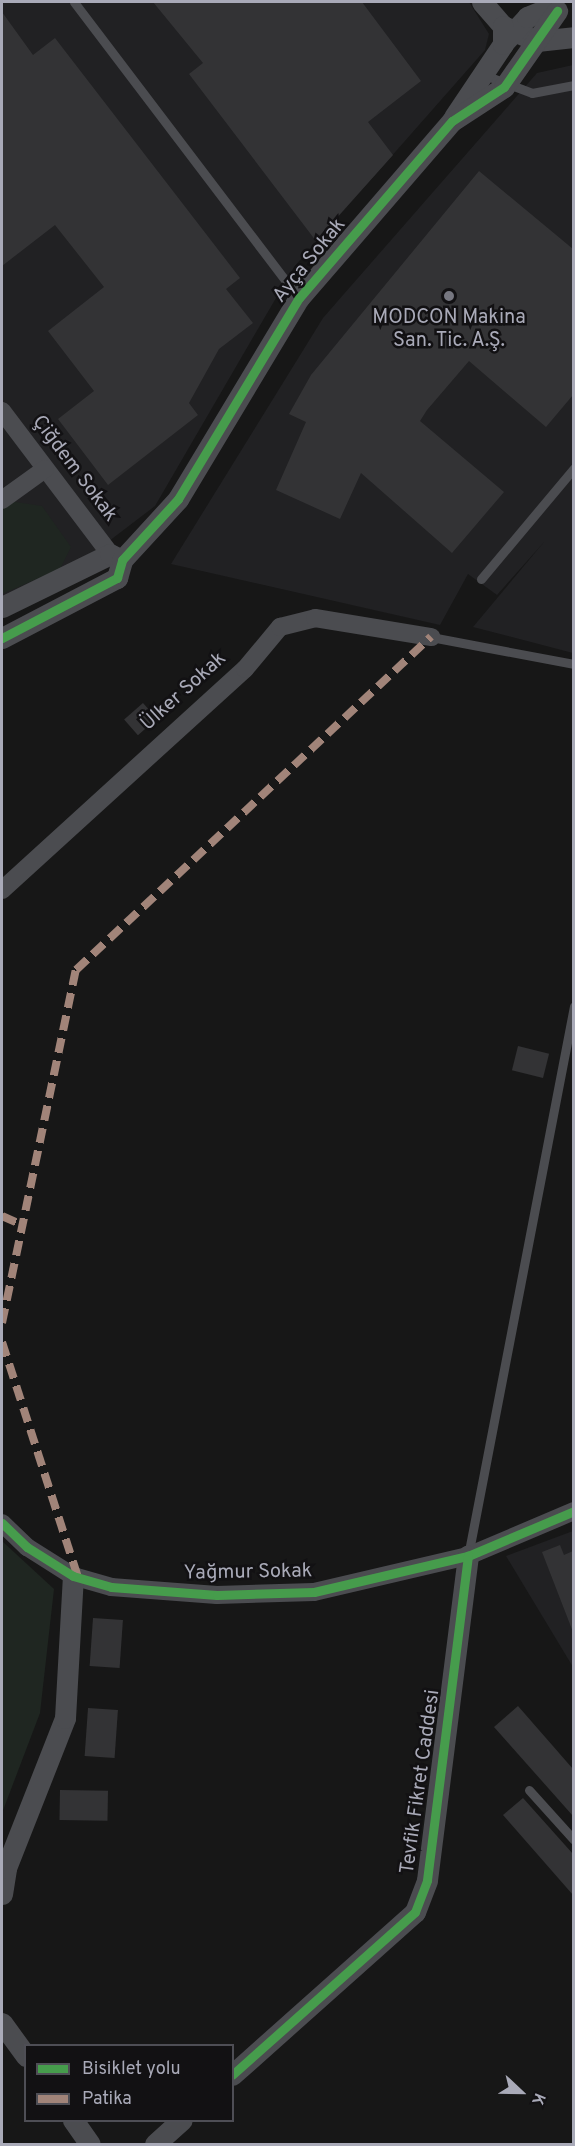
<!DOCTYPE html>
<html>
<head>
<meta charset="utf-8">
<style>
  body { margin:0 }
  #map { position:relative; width:575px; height:2146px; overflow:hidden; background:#171717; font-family:Overpass,sans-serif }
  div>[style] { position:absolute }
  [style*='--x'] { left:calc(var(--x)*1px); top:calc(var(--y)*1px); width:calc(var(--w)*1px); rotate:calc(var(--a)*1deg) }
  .built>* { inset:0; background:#212123 }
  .green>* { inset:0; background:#1f2621 }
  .building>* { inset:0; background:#333335; transform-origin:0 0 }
  .service>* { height:9px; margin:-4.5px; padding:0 4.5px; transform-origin:4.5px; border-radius:4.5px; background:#4b4c50 }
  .minor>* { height:18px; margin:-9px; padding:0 9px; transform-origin:9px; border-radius:9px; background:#4b4c50 }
  .tertiary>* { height:21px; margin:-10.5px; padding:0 10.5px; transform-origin:10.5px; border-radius:10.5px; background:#4b4c50 }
  .quiet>* { height:8px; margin-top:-4px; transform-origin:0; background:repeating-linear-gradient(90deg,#a18479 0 15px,transparent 0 23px) }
  .cycleway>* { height:9px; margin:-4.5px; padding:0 4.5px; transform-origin:4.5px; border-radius:4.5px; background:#469c4c }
  .dots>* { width:16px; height:16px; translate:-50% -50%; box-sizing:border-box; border:3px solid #121113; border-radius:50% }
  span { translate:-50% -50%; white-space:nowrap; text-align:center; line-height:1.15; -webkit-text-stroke:5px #121113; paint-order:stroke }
  .street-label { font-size:20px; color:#a9aab8 }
  .poi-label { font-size:20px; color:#a9aab8 }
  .frame { position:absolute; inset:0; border:3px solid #a9aab8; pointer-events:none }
  .legend { position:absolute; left:24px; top:2044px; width:210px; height:78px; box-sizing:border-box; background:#121113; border:2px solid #4e4e55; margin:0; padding:8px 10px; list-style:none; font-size:18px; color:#a9aab8 }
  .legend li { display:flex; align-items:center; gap:12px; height:30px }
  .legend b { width:30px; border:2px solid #4e4e55 }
  .north { position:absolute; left:491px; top:2062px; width:60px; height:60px; -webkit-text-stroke:4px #121113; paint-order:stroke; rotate:112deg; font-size:16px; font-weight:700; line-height:24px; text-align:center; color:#a9aab8 }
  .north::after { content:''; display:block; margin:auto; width:21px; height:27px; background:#a9aab8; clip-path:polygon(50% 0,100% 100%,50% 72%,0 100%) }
</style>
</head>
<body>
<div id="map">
  <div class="built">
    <i style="clip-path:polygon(2px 2px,469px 2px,489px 34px,485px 50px,294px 267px,155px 506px,75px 567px,2px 599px)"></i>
    <i style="clip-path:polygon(573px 65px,573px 653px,473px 627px,544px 542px,497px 595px,468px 574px,440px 625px,171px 564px,323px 318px,537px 73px)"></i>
    <i style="clip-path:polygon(573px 1531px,573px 1667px,506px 1556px)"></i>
  </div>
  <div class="green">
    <i style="clip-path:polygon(9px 501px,42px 506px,71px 547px,60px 569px,2px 594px,2px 507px)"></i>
    <i style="clip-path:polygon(2px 1541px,54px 1589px,40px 1713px,2px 1813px)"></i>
  </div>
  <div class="building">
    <i style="clip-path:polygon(153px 2px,362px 2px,421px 81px,368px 122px,393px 155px,316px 241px,189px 74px,203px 63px)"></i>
    <i style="clip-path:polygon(2px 12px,33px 55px,55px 38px,240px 278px,226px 289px,253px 323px,219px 349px,189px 403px,198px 415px,108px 485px,58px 419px,94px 391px,48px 331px,104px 287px,55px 225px,2px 266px)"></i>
    <i style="clip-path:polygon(479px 171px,573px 249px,573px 395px,546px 427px,469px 361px,427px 410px,420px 421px,504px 492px,452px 553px,361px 473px,340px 519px,276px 490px,306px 422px,289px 414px,311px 375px)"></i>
    <i style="left:143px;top:703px;width:21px;height:25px;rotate:49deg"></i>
    <i style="left:518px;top:1046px;width:32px;height:25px;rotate:14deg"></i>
    <i style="clip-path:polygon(560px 1545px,564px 1555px,573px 1551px,573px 1632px,542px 1552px)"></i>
    <i style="left:93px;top:1618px;width:30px;height:48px;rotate:4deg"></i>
    <i style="clip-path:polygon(518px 1706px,573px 1769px,573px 1816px,494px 1727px)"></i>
    <i style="left:88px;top:1708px;width:30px;height:48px;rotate:4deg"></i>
    <i style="left:60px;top:1790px;width:48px;height:30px;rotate:1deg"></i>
    <i style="clip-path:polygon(523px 1798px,573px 1854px,573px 1895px,503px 1815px)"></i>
  </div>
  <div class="service">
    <i style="--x:74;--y:2;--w:372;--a:52.8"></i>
    <i style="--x:482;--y:74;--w:53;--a:20.8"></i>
    <i style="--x:532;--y:93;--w:43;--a:-10.8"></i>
    <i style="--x:481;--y:579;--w:145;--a:-50"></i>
    <i style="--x:431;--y:637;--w:146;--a:10.7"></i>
    <i style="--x:468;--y:1556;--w:560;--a:-79.09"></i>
    <i style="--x:529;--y:1790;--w:67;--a:48"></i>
  </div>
  <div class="minor">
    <i style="--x:2;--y:411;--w:179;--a:52.9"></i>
    <i style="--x:2;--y:500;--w:53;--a:-35.8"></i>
    <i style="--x:2;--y:890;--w:328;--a:-42.3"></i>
    <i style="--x:245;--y:669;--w:55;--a:-50.2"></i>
    <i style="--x:280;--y:627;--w:36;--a:-14"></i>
    <i style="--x:315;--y:618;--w:118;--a:9.3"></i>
    <i style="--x:2;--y:1523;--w:35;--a:44"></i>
    <i style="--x:27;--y:1547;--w:54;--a:32.2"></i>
    <i style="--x:73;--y:1576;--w:40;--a:16"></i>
    <i style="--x:111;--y:1587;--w:106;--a:4.3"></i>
    <i style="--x:217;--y:1595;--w:97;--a:-1.8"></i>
    <i style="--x:314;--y:1592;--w:158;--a:-13.2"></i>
    <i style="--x:468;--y:1556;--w:115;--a:-23"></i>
  </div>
  <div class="tertiary">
    <i style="--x:482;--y:2;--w:32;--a:49"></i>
    <i style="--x:503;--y:26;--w:37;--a:24"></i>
    <i style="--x:537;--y:41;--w:37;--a:-6"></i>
    <i style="--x:505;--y:41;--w:33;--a:-47"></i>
    <i style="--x:527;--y:17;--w:18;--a:-22"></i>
    <i style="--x:454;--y:117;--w:88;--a:-56.1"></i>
    <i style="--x:503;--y:44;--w:18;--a:-90"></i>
    <i style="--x:2;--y:607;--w:120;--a:-26.1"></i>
    <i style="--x:110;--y:554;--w:13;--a:27"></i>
    <i style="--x:2;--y:638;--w:130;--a:-27.6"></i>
    <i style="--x:117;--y:578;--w:19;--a:-74"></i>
    <i style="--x:122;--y:560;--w:83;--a:-47.4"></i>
    <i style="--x:178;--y:499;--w:235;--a:-59"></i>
    <i style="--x:299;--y:298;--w:234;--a:-49.2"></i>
    <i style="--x:452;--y:121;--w:62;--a:-33.2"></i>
    <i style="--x:504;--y:87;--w:93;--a:-55.1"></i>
    <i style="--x:2;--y:1894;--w:26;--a:-81"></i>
    <i style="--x:6;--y:1868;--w:161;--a:-68.5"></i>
    <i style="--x:65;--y:1718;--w:142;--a:-86.8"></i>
    <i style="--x:2;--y:2023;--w:41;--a:54"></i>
    <i style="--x:232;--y:2075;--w:245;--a:-41.7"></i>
    <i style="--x:415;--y:1912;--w:34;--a:-69"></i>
    <i style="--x:427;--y:1880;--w:327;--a:-82.8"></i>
    <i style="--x:73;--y:2120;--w:29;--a:55"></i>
    <i style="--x:155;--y:2144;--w:36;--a:-42"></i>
  </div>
  <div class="quiet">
    <i style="--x:2;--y:1216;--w:22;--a:24"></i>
    <i style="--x:2;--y:1323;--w:361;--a:-78.2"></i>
    <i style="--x:76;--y:970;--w:487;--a:-43.2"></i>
    <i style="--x:2;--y:1342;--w:247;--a:72.1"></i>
  </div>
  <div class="cycleway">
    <i style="--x:2;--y:638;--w:130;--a:-27.6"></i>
    <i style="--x:117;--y:578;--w:19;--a:-74"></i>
    <i style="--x:122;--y:560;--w:83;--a:-47.4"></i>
    <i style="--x:178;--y:499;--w:235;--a:-59"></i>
    <i style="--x:299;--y:298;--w:234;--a:-49.2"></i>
    <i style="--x:452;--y:121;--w:62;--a:-33.2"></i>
    <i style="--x:504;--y:87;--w:93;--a:-55.1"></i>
    <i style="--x:2;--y:1523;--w:35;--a:44"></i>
    <i style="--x:27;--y:1547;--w:54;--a:32.2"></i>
    <i style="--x:73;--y:1576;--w:40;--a:16"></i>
    <i style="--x:111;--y:1587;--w:106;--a:4.3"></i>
    <i style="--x:217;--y:1595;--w:97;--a:-1.8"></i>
    <i style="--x:314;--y:1592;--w:158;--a:-13.2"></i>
    <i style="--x:468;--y:1556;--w:115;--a:-23"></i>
    <i style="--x:232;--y:2075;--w:245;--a:-41.7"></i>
    <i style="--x:415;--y:1912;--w:34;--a:-69"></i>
    <i style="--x:427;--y:1880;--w:327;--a:-82.8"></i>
  </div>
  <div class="dots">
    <i style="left:449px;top:296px;background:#767780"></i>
  </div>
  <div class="street-label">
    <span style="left:310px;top:261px;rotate:-51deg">Ayça Sokak</span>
    <span style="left:74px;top:469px;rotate:53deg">Çiğdem Sokak</span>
    <span style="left:184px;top:692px;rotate:-42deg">Ülker Sokak</span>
    <span style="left:248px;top:1573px;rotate:-1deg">Yağmur Sokak</span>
    <span style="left:421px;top:1782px;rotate:-82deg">Tevfik Fikret Caddesi</span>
  </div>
  <div class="poi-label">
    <span style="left:449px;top:330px">MODCON Makina<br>San. Tic. A.Ş.</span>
  </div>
  <div class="frame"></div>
  <ul class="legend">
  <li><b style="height:8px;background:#469c4c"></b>Bisiklet yolu</li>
  <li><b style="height:8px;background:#a18479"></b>Patika</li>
  </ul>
  <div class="north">K</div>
</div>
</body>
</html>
